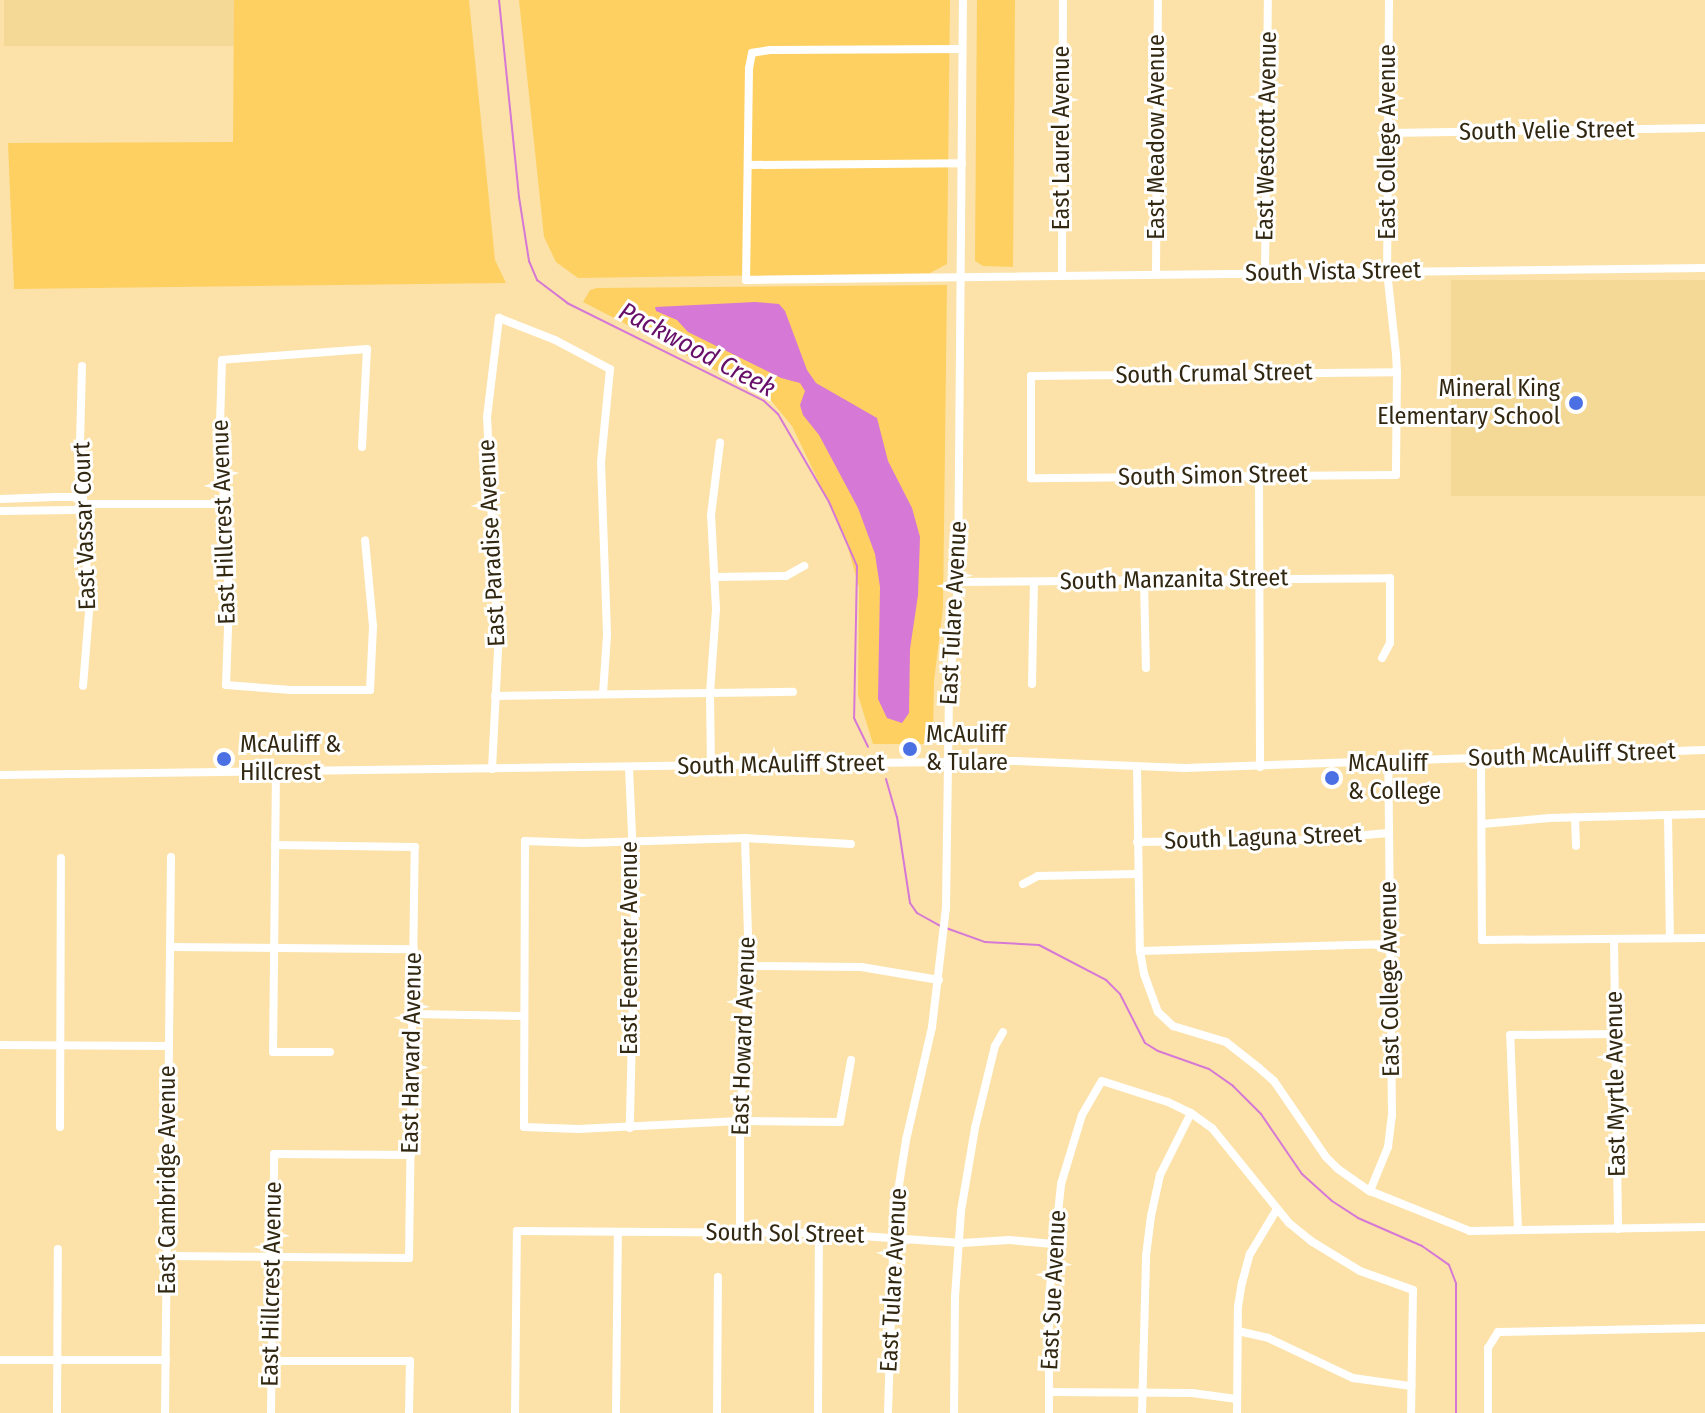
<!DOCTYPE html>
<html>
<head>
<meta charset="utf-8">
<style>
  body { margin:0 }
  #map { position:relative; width:1705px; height:1413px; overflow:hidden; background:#fce2a8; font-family:"Fira Sans Condensed",sans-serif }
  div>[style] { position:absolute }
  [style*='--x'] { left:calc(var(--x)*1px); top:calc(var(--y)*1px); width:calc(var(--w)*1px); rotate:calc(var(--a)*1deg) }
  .built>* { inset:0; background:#f4d896; transform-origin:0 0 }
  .green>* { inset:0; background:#fed061 }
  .water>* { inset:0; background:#d678d6 }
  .stream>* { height:2px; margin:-1px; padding:0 1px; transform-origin:1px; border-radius:1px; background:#d678d6 }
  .minor>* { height:8px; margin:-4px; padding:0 4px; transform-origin:4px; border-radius:4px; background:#fff }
  .dots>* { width:22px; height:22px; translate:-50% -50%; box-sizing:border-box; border:4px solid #fff; border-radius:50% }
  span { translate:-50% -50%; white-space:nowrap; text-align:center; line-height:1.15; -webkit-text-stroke:6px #fff; paint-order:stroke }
  .street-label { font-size:24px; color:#322811 }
  .poi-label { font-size:24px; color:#322811 }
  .right { translate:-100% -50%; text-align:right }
  .left { translate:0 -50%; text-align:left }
  .water-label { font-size:26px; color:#660e68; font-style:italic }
</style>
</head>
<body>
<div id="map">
  <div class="built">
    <i style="left:4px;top:0;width:230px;height:46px"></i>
    <i style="left:1705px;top:280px;width:216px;height:254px;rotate:90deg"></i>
  </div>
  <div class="green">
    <i style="clip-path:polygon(234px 0,469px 0,495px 260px,506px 283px,14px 289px,8px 143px,233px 142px)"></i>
    <i style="clip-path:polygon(519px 0,950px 0,947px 264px,930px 273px,578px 278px,556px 262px,544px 237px)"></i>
    <i style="clip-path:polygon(977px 0,1015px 0,1013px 267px,983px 266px,975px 261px)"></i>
    <i style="clip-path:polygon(947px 285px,943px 608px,934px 681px,933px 737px,926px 744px,873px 744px,858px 695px,859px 587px,845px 537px,792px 426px,769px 398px,583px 302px,590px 290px,597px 288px)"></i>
  </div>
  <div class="water">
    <i style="clip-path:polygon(755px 302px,779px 304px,785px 311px,807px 370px,816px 383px,877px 418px,888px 461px,912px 508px,920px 537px,918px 595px,910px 649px,909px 713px,902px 723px,887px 718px,878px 699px,880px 587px,875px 554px,858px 508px,819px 435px,803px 415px,800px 405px,805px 391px,800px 383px,781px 378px,688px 332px,677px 320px,656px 311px,655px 307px)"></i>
  </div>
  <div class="stream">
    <i style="--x:499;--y:0;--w:198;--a:84.2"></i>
    <i style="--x:519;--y:197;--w:65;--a:81.1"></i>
    <i style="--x:529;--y:261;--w:21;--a:67"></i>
    <i style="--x:537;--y:280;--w:38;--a:37"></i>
    <i style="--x:567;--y:303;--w:220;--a:26.4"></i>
    <i style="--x:764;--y:401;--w:19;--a:43"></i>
    <i style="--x:778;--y:414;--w:102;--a:59.9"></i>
    <i style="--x:829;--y:502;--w:70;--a:66.4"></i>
    <i style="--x:857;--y:566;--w:152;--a:91.1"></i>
    <i style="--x:854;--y:718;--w:32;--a:64"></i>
    <i style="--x:886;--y:779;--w:40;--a:74"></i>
    <i style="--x:897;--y:817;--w:87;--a:81.4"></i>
    <i style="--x:910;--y:903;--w:12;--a:55"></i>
    <i style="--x:917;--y:913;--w:26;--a:29"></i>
    <i style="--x:946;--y:928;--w:41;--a:19.7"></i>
    <i style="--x:985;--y:942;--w:54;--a:3.2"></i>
    <i style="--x:1039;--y:945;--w:76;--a:27.6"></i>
    <i style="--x:1106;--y:980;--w:20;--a:45"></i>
    <i style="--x:1120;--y:994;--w:55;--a:63"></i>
    <i style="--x:1145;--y:1043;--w:15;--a:32"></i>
    <i style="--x:1158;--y:1051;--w:54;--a:19.4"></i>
    <i style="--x:1209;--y:1069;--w:29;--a:35"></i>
    <i style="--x:1233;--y:1086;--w:40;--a:45"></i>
    <i style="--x:1261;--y:1114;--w:73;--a:55.7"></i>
    <i style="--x:1302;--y:1174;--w:40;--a:42"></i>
    <i style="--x:1332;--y:1201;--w:31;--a:33"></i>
    <i style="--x:1358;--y:1218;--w:70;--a:23.6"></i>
    <i style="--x:1422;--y:1246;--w:33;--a:35"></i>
    <i style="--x:1449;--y:1265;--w:19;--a:69"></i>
    <i style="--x:1456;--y:1283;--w:130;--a:90"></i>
  </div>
  <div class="minor">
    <i style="--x:1389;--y:0;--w:271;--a:90.4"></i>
    <i style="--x:1387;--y:271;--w:83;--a:83.8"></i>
    <i style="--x:1396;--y:354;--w:18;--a:87"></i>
    <i style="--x:1397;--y:372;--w:103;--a:90.6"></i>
    <i style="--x:1396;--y:475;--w:365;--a:179.5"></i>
    <i style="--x:1031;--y:478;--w:102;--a:-90"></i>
    <i style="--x:1031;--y:376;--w:366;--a:-0.6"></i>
    <i style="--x:962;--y:49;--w:192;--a:179.7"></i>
    <i style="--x:770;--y:50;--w:18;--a:171"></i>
    <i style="--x:752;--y:53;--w:15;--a:101"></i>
    <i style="--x:749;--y:68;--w:212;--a:90.8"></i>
    <i style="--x:746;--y:280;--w:959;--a:-0.72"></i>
    <i style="--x:1389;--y:133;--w:316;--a:-0.9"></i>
    <i style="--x:748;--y:165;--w:214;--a:-0.5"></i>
    <i style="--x:1265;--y:273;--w:273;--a:-89.4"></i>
    <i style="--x:1156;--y:274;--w:274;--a:-89.6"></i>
    <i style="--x:1062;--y:276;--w:276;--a:-89.8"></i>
    <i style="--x:82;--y:366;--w:74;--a:91.5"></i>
    <i style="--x:80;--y:440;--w:172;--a:87"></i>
    <i style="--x:89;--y:612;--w:74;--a:94.6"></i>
    <i style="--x:362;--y:447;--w:98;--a:-87.1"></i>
    <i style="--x:367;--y:349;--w:145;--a:175.7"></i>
    <i style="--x:222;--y:360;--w:63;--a:91.8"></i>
    <i style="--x:220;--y:423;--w:177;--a:87.1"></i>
    <i style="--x:229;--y:600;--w:85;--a:92"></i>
    <i style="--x:226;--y:685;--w:65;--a:4.4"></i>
    <i style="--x:291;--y:690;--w:79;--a:0"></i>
    <i style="--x:370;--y:690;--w:64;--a:-87.3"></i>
    <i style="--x:373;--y:626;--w:86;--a:-95.3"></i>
    <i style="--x:1259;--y:476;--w:291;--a:89.8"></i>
    <i style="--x:0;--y:499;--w:56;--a:-2"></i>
    <i style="--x:56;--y:497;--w:18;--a:0"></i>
    <i style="--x:74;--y:497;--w:13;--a:32"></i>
    <i style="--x:85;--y:504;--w:140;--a:0"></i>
    <i style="--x:0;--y:511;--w:75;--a:-0.8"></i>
    <i style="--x:75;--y:510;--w:12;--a:-31"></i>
    <i style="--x:714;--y:577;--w:72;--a:-0.8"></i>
    <i style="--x:786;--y:576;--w:21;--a:-29"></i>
    <i style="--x:1144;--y:581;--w:87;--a:88.7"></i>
    <i style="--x:958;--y:582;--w:432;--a:-0.5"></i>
    <i style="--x:1390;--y:578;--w:65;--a:90"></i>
    <i style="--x:1390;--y:643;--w:17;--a:118"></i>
    <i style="--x:1032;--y:684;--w:102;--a:-88.9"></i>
    <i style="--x:495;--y:696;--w:298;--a:-0.8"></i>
    <i style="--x:1481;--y:759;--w:181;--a:89.7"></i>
    <i style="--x:1482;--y:940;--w:223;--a:-0.5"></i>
    <i style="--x:711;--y:767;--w:74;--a:-90.8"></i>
    <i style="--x:710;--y:693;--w:84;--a:-85.9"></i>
    <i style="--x:716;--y:609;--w:94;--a:-93"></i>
    <i style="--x:711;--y:515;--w:73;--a:-82.9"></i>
    <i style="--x:1137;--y:767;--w:184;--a:89.1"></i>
    <i style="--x:1140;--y:951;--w:23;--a:80"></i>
    <i style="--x:1144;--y:974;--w:40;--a:69.8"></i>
    <i style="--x:1158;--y:1012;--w:21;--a:43"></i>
    <i style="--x:1173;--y:1026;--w:55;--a:16.8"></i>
    <i style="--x:1226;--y:1042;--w:42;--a:38.2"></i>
    <i style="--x:1259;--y:1068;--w:20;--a:41"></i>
    <i style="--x:1274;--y:1081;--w:92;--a:55.6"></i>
    <i style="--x:1326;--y:1157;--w:17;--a:45"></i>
    <i style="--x:1338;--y:1169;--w:39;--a:35"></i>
    <i style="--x:1370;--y:1191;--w:108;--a:21.8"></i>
    <i style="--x:1470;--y:1231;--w:235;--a:-1"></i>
    <i style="--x:629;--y:768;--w:131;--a:87.4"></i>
    <i style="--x:635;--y:899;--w:229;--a:91.3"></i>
    <i style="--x:492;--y:769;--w:120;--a:-87.1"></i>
    <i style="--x:498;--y:649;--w:232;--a:-92.7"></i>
    <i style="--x:487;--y:417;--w:100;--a:-83.1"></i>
    <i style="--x:499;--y:318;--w:60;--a:21.4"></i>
    <i style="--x:555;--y:340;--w:62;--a:27.8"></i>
    <i style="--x:610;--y:369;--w:93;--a:95.5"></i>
    <i style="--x:601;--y:462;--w:173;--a:88"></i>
    <i style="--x:607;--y:635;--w:59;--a:93.9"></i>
    <i style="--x:276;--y:770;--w:282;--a:90.6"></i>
    <i style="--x:273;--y:1052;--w:57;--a:0"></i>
    <i style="--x:0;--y:775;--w:1015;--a:-0.79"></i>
    <i style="--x:1015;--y:761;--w:170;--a:2.4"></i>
    <i style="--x:1185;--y:768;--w:520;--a:-1.98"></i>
    <i style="--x:1668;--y:816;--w:122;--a:89.1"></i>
    <i style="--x:1575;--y:817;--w:29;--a:88"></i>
    <i style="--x:1482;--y:824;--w:68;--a:-5"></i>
    <i style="--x:1550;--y:818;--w:155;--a:-1.5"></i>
    <i style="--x:1137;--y:842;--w:173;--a:-0.7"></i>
    <i style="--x:1310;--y:840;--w:78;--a:-5.1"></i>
    <i style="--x:851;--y:844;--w:106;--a:-176.8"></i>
    <i style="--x:745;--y:838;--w:162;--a:178.2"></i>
    <i style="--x:583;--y:843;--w:58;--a:-178"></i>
    <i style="--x:525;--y:841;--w:286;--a:90.2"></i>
    <i style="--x:524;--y:1127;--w:54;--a:2.1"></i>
    <i style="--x:578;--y:1129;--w:162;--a:-2.8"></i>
    <i style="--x:740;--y:1121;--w:100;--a:0.6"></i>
    <i style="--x:840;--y:1122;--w:63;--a:-79.9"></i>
    <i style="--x:1023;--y:884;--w:17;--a:-28"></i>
    <i style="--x:1038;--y:876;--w:99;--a:-1.2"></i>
    <i style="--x:1614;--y:939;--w:290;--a:89.2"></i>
    <i style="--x:170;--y:947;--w:244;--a:0.5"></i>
    <i style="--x:1140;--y:951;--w:250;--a:-1.6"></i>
    <i style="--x:749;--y:966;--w:112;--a:0.5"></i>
    <i style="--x:861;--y:967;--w:79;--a:9.5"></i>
    <i style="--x:413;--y:1014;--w:110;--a:1"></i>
    <i style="--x:0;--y:1045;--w:169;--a:0.3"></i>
    <i style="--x:60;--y:1127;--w:269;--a:-89.8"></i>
    <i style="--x:1370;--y:1191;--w:48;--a:-67.8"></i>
    <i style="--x:1388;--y:1147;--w:31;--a:-83"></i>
    <i style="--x:1392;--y:1116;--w:353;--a:-90.6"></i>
    <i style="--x:1518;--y:1230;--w:195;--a:-92.3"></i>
    <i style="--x:1510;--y:1035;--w:105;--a:-0.5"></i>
    <i style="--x:740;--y:1233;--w:112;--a:-90"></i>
    <i style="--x:740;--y:1121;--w:155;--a:-86.7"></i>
    <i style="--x:749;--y:966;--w:128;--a:-91.8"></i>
    <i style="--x:167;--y:1256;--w:242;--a:0.5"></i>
    <i style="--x:409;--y:1258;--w:411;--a:-89.2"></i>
    <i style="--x:415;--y:847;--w:140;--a:-179.2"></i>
    <i style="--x:1238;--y:1331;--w:31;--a:13"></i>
    <i style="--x:1268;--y:1338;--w:94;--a:25.2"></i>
    <i style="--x:1353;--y:1378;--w:59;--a:7.9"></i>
    <i style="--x:0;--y:1360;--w:166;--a:0"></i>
    <i style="--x:272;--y:1361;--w:138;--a:0"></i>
    <i style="--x:410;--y:1361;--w:52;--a:91.1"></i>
    <i style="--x:1050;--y:1392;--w:142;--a:0.4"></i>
    <i style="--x:1192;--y:1393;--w:45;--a:7.6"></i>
    <i style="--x:57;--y:1413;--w:164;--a:-89.7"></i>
    <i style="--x:165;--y:1413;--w:556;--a:-89.38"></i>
    <i style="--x:271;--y:1413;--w:259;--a:-89.3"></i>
    <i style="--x:274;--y:1154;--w:137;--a:0.4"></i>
    <i style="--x:515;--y:1413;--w:182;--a:-89.4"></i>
    <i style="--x:517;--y:1231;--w:302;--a:0.4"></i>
    <i style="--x:819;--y:1233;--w:143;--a:4"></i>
    <i style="--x:962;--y:1243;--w:47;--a:-3.7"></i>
    <i style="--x:1009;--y:1240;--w:44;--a:5.2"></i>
    <i style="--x:616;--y:1413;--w:181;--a:-89.4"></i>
    <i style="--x:717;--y:1413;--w:136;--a:-89.6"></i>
    <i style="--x:818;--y:1413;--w:180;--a:-89.7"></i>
    <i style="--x:888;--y:1413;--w:196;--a:-88.2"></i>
    <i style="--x:894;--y:1217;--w:78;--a:-81.1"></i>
    <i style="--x:906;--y:1140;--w:116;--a:-77"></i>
    <i style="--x:932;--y:1027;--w:121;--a:-83.3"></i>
    <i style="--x:946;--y:907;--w:208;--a:-89.2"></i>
    <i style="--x:949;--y:699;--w:117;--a:-85.6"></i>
    <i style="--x:958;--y:582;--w:582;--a:-89.51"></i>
    <i style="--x:954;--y:1413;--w:116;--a:-89.5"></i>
    <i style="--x:955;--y:1297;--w:86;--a:-86"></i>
    <i style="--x:961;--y:1211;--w:84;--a:-80.4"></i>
    <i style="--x:975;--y:1128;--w:84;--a:-76.3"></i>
    <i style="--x:995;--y:1046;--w:16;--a:-60"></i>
    <i style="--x:1049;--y:1413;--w:116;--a:-90"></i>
    <i style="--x:1049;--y:1297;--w:114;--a:-83.9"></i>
    <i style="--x:1061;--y:1184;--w:72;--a:-73.1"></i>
    <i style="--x:1082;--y:1115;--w:39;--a:-60"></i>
    <i style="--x:1102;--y:1081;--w:69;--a:17.7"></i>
    <i style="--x:1168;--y:1102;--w:25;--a:26"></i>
    <i style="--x:1191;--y:1113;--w:26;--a:36"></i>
    <i style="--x:1212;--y:1128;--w:122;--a:51"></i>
    <i style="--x:1289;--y:1223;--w:28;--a:39"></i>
    <i style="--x:1311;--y:1241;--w:57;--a:31.5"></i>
    <i style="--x:1360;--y:1271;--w:56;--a:19.7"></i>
    <i style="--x:1413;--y:1290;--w:123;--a:90.9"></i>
    <i style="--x:1142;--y:1413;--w:157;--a:-88.5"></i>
    <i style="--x:1146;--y:1256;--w:40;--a:-82.9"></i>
    <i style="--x:1151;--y:1216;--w:42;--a:-77.6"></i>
    <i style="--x:1160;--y:1175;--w:69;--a:-63.4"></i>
    <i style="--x:1237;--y:1413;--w:106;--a:-89.5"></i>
    <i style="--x:1238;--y:1307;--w:24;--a:-81"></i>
    <i style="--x:1242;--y:1283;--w:30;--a:-75"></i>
    <i style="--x:1250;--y:1254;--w:52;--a:-59"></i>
    <i style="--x:1488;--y:1413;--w:65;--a:-90"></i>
    <i style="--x:1488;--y:1348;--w:19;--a:-58"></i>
    <i style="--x:1498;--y:1332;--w:207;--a:-1.1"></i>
  </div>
  <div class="dots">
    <i style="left:1576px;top:403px;background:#4a70e3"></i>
    <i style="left:910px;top:749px;background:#4a70e3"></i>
    <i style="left:224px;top:759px;background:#4a70e3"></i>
    <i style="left:1332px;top:778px;background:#4a70e3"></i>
  </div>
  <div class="street-label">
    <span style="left:1547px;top:131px;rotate:-1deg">South Velie Street</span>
    <span style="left:1267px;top:136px;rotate:-89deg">East Westcott Avenue</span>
    <span style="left:1157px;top:137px;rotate:-90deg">East Meadow Avenue</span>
    <span style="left:1062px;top:138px;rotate:-90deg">East Laurel Avenue</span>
    <span style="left:1388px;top:142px;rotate:-90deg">East College Avenue</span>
    <span style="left:1333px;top:272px;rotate:-1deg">South Vista Street</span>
    <span style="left:1214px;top:374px;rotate:-1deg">South Crumal Street</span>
    <span style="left:1213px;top:476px;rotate:-1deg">South Simon Street</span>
    <span style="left:224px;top:522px;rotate:-92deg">East Hillcrest Avenue</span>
    <span style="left:85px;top:526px;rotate:-92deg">East Vassar Court</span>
    <span style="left:492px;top:543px;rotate:-93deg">East Paradise Avenue</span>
    <span style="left:1174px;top:580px;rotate:-1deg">South Manzanita Street</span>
    <span style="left:954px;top:613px;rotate:-87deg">East Tulare Avenue</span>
    <span style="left:1572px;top:755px;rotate:-2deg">South McAuliff Street</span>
    <span style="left:781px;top:765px;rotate:-1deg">South McAuliff Street</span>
    <span style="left:1263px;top:838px;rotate:-2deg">South Laguna Street</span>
    <span style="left:630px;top:948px;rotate:-90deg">East Feemster Avenue</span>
    <span style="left:1390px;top:979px;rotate:-91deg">East College Avenue</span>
    <span style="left:744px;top:1036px;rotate:-88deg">East Howard Avenue</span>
    <span style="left:412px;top:1053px;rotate:-89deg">East Harvard Avenue</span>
    <span style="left:1616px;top:1084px;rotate:-91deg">East Myrtle Avenue</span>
    <span style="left:168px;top:1180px;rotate:-90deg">East Cambridge Avenue</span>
    <span style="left:785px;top:1234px;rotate:1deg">South Sol Street</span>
    <span style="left:894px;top:1280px;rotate:-87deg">East Tulare Avenue</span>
    <span style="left:272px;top:1284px;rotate:-89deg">East Hillcrest Avenue</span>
    <span style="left:1054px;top:1290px;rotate:-87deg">East Sue Avenue</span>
  </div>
  <div class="poi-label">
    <span class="right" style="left:1560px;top:403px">Mineral King<br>Elementary School</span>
    <span class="left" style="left:926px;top:749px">McAuliff<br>&amp; Tulare</span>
    <span class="left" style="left:240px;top:759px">McAuliff &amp;<br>Hillcrest</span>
    <span class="left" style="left:1348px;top:778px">McAuliff<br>&amp; College</span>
  </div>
  <div class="water-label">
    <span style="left:697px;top:350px;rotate:28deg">Packwood Creek</span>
  </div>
</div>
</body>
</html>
